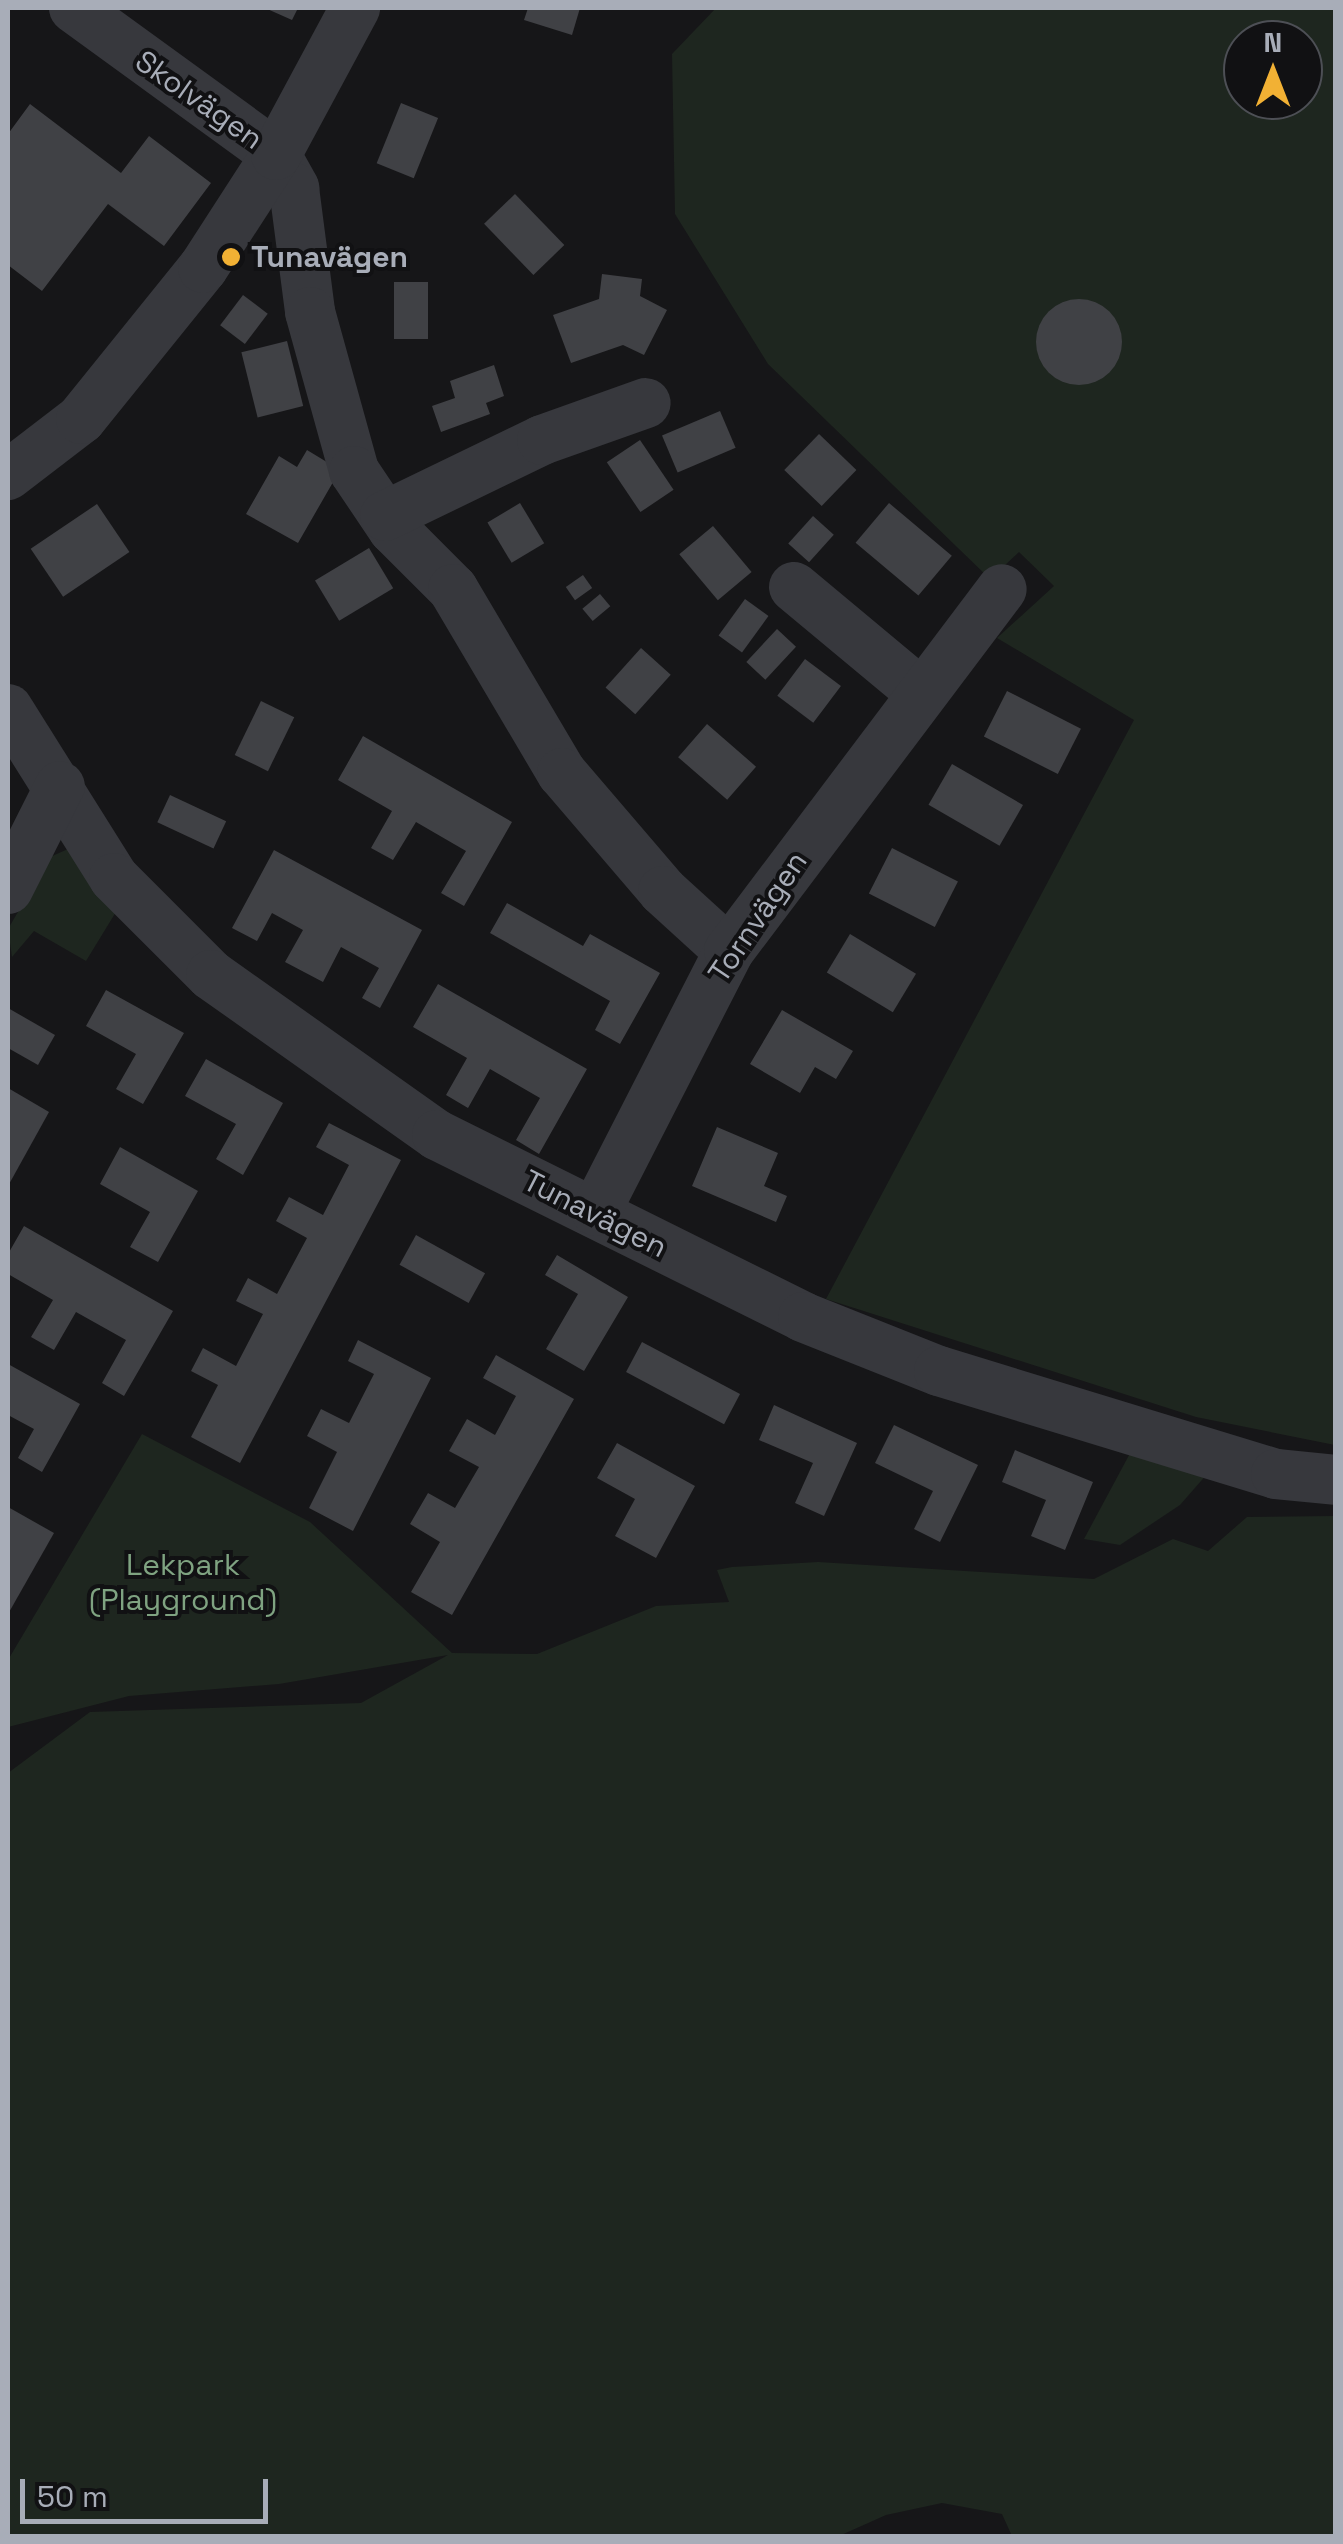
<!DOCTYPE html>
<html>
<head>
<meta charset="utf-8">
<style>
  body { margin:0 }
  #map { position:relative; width:1343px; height:2544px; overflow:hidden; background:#161618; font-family:"Space Grotesk",sans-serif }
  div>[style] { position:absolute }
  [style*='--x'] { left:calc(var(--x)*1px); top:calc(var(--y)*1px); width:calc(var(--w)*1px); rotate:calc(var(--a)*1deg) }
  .green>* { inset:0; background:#1e261f }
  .building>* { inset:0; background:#404145; transform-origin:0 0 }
  .round { border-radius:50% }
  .minor>* { height:50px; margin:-25px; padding:0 25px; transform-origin:25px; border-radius:25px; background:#37383d }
  .dots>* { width:28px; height:28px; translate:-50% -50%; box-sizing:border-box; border:5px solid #111113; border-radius:50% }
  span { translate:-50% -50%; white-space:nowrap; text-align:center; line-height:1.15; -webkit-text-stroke:8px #111113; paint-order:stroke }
  .street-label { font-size:30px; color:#a8adb8 }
  .poi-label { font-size:30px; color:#a8adb8; font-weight:700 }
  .left { translate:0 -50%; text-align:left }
  .park-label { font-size:30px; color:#7fa381 }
  .frame { position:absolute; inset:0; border:10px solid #a8adb8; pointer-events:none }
  .north { position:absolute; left:1223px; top:20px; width:100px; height:100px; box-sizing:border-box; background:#111113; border:2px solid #4d4f55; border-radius:50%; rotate:0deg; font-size:28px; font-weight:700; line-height:40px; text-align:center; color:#a8adb8 }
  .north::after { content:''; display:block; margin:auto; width:35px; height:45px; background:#f2b134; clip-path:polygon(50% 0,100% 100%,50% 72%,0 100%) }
  .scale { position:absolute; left:20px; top:2479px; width:248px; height:45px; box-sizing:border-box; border:5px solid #a8adb8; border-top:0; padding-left:12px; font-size:30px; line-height:35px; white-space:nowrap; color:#a8adb8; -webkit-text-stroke:8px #111113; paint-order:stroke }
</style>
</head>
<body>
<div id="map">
  <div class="green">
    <i style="clip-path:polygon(evenodd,716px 8px,1335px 8px,1335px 1445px,1196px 1417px,826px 1299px,1134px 720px,997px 638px,1054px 586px,1019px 552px,990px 579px,768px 364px,675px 214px,672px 54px,716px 8px,1243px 40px,1303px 40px,1303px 100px,1243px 100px,1243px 40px)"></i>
    <i style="clip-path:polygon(68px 849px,119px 907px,86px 961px,34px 931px,12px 957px,8px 929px,50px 857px)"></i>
    <i style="clip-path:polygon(142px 1434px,310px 1522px,452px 1653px,537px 1654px,656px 1606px,729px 1602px,717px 1570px,732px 1567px,818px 1562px,1094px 1579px,1173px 1539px,1208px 1551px,1247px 1517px,1335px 1516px,1335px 2536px,1012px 2536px,1002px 2514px,942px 2503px,886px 2515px,839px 2536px,8px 2536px,8px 1773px,90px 1712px,361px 1703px,448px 1655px,279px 1684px,129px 1696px,8px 1727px,8px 1660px)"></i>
    <i style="clip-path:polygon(1135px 1444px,1215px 1465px,1180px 1505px,1120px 1545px,1084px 1539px)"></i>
  </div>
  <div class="building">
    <i style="clip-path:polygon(265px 8px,298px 8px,292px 20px)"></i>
    <i style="clip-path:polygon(528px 8px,580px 8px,572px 35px,524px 20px)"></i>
    <i style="left:401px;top:103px;width:40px;height:65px;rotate:22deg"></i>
    <i style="clip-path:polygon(30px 104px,121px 173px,149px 136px,211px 183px,164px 246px,108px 204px,42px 291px,8px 265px,8px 134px)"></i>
    <i style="left:515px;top:194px;width:71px;height:43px;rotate:46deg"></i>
    <i style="clip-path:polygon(602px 274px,642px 279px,640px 296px,667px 310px,644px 355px,623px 345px,571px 363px,553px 315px,599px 299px)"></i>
    <i style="left:394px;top:282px;width:34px;height:57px"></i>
    <i style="left:243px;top:295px;width:31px;height:38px;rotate:37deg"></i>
    <i class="round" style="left:1036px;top:299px;width:86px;height:86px"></i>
    <i style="left:287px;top:341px;width:67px;height:47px;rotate:76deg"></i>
    <i style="clip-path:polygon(494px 365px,504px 396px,486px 403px,490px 414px,441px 432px,432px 406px,455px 398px,450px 381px)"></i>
    <i style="left:720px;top:411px;width:40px;height:63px;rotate:67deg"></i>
    <i style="left:819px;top:434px;width:52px;height:50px;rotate:44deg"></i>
    <i style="left:640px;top:440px;width:60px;height:40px;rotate:56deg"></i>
    <i style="clip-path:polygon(307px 450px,340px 470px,298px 543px,246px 514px,279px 456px,297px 467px)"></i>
    <i style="left:520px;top:503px;width:47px;height:38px;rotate:59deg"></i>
    <i style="left:889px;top:503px;width:82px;height:52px;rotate:40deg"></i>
    <i style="left:97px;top:504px;width:58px;height:80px;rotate:56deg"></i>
    <i style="left:813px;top:516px;width:28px;height:37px;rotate:42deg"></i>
    <i style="left:713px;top:526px;width:60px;height:44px;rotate:50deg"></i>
    <i style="left:369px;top:548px;width:47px;height:63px;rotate:59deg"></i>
    <i style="left:583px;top:575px;width:16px;height:21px;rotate:55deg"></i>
    <i style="left:600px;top:594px;width:16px;height:23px;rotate:50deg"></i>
    <i style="left:745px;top:599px;width:29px;height:45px;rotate:36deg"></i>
    <i style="left:777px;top:629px;width:26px;height:45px;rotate:43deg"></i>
    <i style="left:641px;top:648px;width:40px;height:53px;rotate:42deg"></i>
    <i style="left:805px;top:659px;width:45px;height:46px;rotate:37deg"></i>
    <i style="left:1007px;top:691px;width:83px;height:51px;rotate:27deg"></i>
    <i style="left:261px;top:701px;width:37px;height:60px;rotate:26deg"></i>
    <i style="left:707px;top:724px;width:65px;height:44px;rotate:41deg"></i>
    <i style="clip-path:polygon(363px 736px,512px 822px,464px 906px,441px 893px,466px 851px,416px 822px,393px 860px,371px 848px,392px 811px,338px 780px)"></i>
    <i style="left:952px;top:764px;width:82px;height:47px;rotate:30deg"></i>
    <i style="left:170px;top:795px;width:62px;height:30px;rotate:25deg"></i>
    <i style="left:892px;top:848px;width:74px;height:51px;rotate:27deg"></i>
    <i style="clip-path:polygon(274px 850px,422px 930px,380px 1008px,362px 998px,379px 968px,341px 947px,323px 982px,285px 962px,303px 930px,272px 913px,257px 941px,232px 928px)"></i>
    <i style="clip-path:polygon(507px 903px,583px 946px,590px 934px,660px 973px,620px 1044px,595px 1030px,610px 1001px,490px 933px)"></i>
    <i style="left:850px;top:934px;width:77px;height:45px;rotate:31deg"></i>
    <i style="clip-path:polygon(438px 984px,587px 1069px,539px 1154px,516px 1140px,540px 1098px,490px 1069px,468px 1108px,446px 1095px,467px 1058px,413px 1027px)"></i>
    <i style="clip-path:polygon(106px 990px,184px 1033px,143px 1104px,116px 1089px,136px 1054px,86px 1026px)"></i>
    <i style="clip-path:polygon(8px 1008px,55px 1035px,38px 1065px,8px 1048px)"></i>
    <i style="clip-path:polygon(782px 1010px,853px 1051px,836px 1079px,815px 1067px,800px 1093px,750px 1064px)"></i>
    <i style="clip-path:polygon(206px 1059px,283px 1103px,243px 1175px,216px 1159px,236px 1124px,185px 1096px)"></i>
    <i style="clip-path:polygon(8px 1088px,49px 1112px,8px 1186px)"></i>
    <i style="clip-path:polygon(329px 1123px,401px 1160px,240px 1463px,191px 1437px,218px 1385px,191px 1371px,203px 1348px,236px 1366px,263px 1314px,236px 1301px,248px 1278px,277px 1294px,307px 1238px,276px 1221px,289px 1197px,323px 1215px,349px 1165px,316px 1147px)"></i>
    <i style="clip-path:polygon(717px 1127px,778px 1153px,764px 1186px,787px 1196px,776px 1222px,692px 1186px)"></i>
    <i style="clip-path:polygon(120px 1147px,198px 1191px,158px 1262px,130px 1247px,150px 1212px,100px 1184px)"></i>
    <i style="clip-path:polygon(24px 1226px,173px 1311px,124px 1396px,102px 1383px,126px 1340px,76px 1312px,54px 1350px,31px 1337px,53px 1300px,8px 1274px,8px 1254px)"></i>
    <i style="left:416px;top:1235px;width:79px;height:34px;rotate:29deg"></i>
    <i style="clip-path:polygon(557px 1255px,628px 1297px,584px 1371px,546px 1349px,578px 1294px,545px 1275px)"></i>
    <i style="clip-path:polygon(358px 1340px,431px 1378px,353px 1531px,309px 1508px,337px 1452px,307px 1436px,321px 1409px,349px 1423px,374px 1374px,348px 1361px)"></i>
    <i style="left:642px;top:1342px;width:111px;height:34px;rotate:28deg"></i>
    <i style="clip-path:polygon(496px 1355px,574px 1399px,452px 1615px,411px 1592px,440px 1542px,410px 1524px,428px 1493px,455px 1508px,479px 1467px,449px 1451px,467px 1419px,495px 1435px,516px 1396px,483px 1378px)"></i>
    <i style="clip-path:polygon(8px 1364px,80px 1404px,42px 1472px,18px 1458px,34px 1429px,8px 1415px)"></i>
    <i style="clip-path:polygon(774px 1405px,857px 1443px,824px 1516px,795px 1503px,813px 1463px,759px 1440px)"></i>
    <i style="clip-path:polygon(894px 1425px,978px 1465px,940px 1542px,914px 1529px,933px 1491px,875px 1463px)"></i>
    <i style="clip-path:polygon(617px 1443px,695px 1486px,656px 1558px,615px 1536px,635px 1499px,597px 1478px)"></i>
    <i style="clip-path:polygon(1015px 1450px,1093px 1482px,1065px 1550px,1031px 1536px,1046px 1500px,1002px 1482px)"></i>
    <i style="clip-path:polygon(8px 1507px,54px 1533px,8px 1614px)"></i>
  </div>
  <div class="minor">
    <i style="--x:74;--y:8;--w:250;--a:36"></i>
    <i style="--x:276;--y:155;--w:38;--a:61"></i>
    <i style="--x:294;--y:188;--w:125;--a:82.6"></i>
    <i style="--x:310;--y:312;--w:165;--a:74.5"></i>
    <i style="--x:354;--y:471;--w:70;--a:56.1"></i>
    <i style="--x:393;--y:529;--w:85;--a:45"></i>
    <i style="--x:453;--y:589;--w:214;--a:59.4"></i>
    <i style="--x:562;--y:773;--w:155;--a:49.4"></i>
    <i style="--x:663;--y:891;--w:89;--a:42.3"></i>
    <i style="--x:8;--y:475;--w:92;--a:-37.5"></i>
    <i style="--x:81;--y:419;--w:194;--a:-51.1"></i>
    <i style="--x:203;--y:268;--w:135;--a:-57.1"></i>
    <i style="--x:276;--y:155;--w:167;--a:-61.7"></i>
    <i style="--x:385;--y:516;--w:174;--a:-25.8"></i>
    <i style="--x:542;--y:440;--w:110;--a:-19.6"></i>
    <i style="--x:794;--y:587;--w:165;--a:39.8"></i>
    <i style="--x:8;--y:709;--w:199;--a:57.9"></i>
    <i style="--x:114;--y:878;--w:137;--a:45"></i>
    <i style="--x:211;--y:975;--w:277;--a:35.3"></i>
    <i style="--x:437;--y:1135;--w:409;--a:26.4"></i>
    <i style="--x:803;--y:1317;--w:146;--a:21.7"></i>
    <i style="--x:939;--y:1371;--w:352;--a:17"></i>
    <i style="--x:1276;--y:1474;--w:60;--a:5.7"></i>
    <i style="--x:8;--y:889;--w:115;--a:-63.2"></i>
    <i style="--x:596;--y:1211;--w:292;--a:-62.9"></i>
    <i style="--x:729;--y:951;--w:453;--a:-53"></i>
  </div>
  <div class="dots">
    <i style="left:231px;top:257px;background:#f2b134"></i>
  </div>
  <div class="street-label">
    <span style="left:199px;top:100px;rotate:35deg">Skolvägen</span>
    <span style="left:758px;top:917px;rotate:-56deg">Tornvägen</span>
    <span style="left:595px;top:1214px;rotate:27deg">Tunavägen</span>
  </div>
  <div class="poi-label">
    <span class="left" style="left:251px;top:257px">Tunavägen</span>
  </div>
  <div class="park-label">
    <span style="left:183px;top:1582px">Lekpark<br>(Playground)</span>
  </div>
  <div class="frame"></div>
  <div class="north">N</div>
  <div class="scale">50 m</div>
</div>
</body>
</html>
